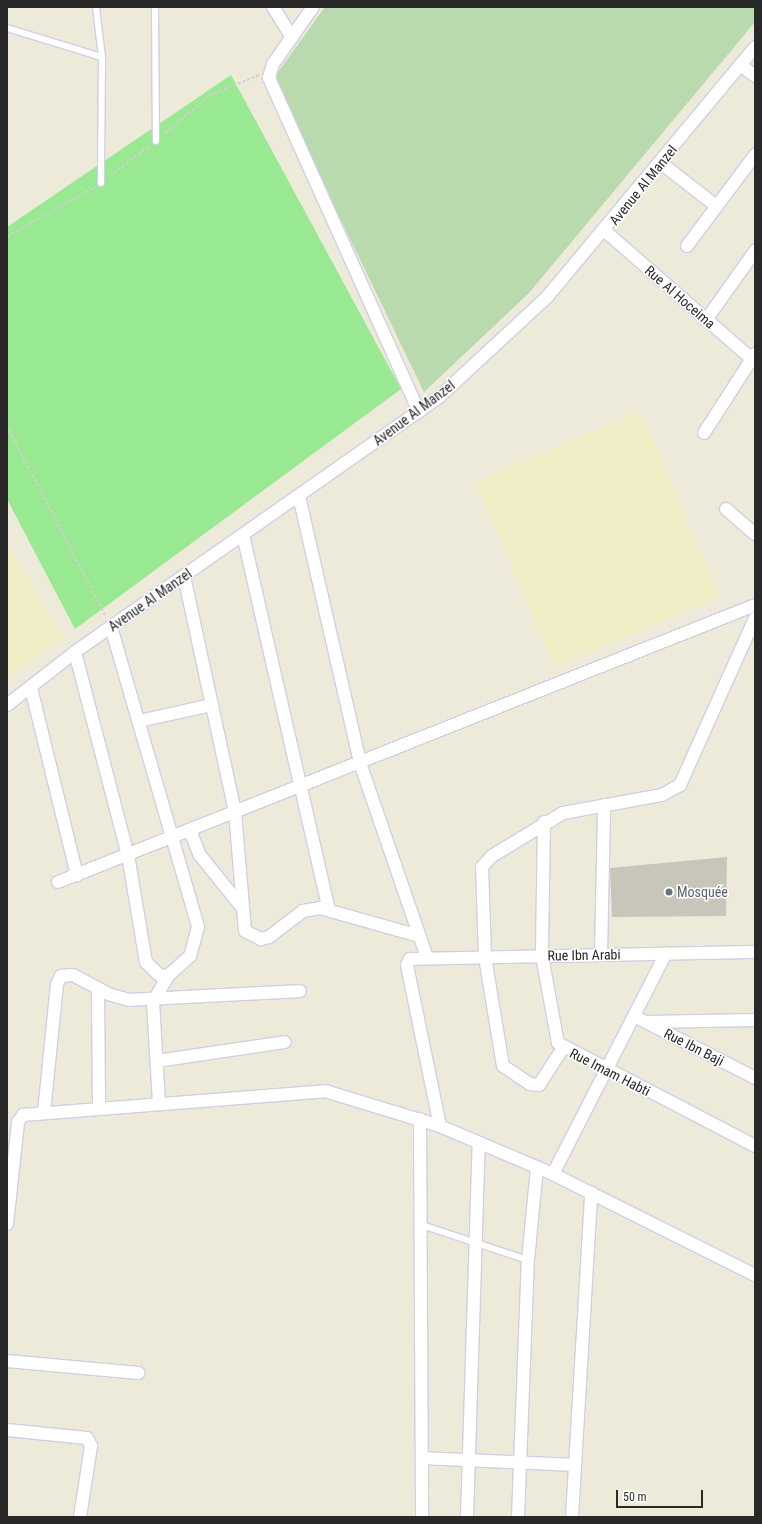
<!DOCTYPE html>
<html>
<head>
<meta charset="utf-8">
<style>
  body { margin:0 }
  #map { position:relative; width:762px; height:1524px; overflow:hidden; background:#edeada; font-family:"Roboto Condensed",sans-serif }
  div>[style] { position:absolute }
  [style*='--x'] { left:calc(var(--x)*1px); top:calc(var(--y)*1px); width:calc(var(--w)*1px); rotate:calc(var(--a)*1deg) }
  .education>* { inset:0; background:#f1eec7; transform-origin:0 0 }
  .green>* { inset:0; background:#98e991 }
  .cemetery>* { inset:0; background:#b9d9af }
  .building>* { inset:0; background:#c8c6ba }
  .path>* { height:2px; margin-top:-1px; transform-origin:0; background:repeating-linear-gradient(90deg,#d0d0d0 0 3px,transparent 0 5px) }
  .roads { filter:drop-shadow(1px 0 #d0cfe4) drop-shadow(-1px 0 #d0cfe4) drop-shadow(0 1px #d0cfe4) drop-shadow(0 -1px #d0cfe4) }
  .service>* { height:6px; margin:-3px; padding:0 3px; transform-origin:3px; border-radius:3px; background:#fff }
  .minor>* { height:12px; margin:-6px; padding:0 6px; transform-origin:6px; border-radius:6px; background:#fff }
  .dots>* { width:11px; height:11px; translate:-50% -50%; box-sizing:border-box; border:2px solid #fff; border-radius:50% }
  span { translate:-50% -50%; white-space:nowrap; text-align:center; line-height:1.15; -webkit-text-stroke:3px #fff; paint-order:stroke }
  .street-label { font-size:14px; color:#292929 }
  .worship-label { font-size:14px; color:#5b616d }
  .left { translate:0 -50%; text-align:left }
  .frame { position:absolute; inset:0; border:8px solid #292929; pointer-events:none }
  .scale { position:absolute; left:616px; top:1490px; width:87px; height:18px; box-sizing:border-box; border:2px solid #292929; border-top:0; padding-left:5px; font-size:12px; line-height:14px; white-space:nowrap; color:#292929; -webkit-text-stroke:3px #fff; paint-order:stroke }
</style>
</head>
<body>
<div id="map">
  <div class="education">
    <i style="left:641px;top:411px;width:202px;height:180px;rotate:67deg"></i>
    <i style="clip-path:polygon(7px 543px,64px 637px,7px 678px)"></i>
  </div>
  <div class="green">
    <i style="clip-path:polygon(231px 75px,401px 389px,75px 629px,7px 499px,7px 227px)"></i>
  </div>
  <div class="cemetery">
    <i style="clip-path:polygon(325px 7px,755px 7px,755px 22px,529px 293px,424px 392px,273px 79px)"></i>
  </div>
  <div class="building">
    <i style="clip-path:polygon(727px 857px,726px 916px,612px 917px,610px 868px)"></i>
  </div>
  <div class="path">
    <i style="--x:165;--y:133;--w:59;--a:-40.2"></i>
    <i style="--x:210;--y:95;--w:53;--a:-22.2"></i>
    <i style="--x:110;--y:176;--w:49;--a:-37.6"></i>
    <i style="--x:7;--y:236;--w:101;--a:-29.1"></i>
    <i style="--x:7;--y:426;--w:215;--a:62.6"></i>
  </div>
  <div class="roads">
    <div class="service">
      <i style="--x:96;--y:7;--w:50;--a:83.2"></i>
      <i style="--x:102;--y:57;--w:126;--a:90.5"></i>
      <i style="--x:155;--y:7;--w:134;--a:89.6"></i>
      <i style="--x:7;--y:28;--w:99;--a:17"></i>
      <i style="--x:419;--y:1224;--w:115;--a:18.3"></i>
    </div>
    <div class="minor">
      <i style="--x:273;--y:7;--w:36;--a:58"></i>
      <i style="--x:313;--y:7;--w:70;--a:125.1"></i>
      <i style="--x:273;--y:64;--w:15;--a:106"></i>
      <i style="--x:269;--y:78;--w:366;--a:65.8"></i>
      <i style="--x:740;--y:65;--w:19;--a:36"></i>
      <i style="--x:661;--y:163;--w:70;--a:38"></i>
      <i style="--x:605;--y:231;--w:199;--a:41.1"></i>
      <i style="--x:687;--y:246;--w:114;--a:-53.2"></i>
      <i style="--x:706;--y:320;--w:85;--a:-54.6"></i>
      <i style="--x:704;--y:433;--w:94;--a:-57.2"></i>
      <i style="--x:299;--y:496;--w:274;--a:77.1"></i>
      <i style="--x:360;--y:763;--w:206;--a:71"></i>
      <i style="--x:726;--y:509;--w:38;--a:41"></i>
      <i style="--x:243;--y:535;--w:385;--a:77.1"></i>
      <i style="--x:184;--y:576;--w:241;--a:77.8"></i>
      <i style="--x:235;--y:812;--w:119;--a:85.2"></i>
      <i style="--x:245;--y:931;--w:18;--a:27"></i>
      <i style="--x:261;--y:939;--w:8;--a:-14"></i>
      <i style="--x:269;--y:937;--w:43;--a:-37.4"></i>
      <i style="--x:303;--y:911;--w:17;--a:-10"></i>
      <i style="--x:320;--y:908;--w:103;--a:15.8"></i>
      <i style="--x:111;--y:627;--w:312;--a:73.8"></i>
      <i style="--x:198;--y:927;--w:30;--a:105"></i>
      <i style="--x:190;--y:956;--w:30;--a:138"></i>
      <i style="--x:168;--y:976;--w:30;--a:120"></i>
      <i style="--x:153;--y:1002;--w:100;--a:86.6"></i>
      <i style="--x:75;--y:652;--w:210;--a:75.4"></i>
      <i style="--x:128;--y:855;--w:109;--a:80.5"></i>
      <i style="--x:146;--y:962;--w:18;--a:45"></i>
      <i style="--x:159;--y:975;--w:9;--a:6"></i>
      <i style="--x:31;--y:688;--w:193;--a:76.2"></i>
      <i style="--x:7;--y:705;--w:86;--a:-37.9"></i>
      <i style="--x:75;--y:652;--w:444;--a:-35"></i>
      <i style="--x:439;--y:397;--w:147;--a:-42.8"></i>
      <i style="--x:547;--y:297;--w:325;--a:-50.2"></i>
      <i style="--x:139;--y:721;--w:75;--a:-12.4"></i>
      <i style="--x:544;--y:822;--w:134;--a:90.9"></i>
      <i style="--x:542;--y:956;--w:88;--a:79.6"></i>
      <i style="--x:558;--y:1043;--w:222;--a:27.6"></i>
      <i style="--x:190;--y:830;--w:26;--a:69"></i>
      <i style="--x:199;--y:854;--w:67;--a:51.1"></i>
      <i style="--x:58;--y:882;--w:750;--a:-21.67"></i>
      <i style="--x:601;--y:954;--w:149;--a:-88.8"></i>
      <i style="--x:98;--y:989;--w:118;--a:89.5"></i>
      <i style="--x:634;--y:1016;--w:136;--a:27.1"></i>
      <i style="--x:647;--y:1022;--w:108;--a:-1.1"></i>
      <i style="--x:563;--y:1048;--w:44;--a:123"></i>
      <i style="--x:539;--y:1085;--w:9;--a:-174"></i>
      <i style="--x:530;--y:1084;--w:32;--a:-146"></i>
      <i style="--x:503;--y:1066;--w:110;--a:-99.4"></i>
      <i style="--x:485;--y:957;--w:90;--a:-91.9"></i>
      <i style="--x:482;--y:867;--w:15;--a:-48"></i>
      <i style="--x:492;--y:856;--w:83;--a:-31.2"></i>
      <i style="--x:563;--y:813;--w:101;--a:-10.3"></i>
      <i style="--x:662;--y:795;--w:21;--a:-29"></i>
      <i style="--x:680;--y:785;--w:183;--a:-65.8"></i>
      <i style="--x:157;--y:1061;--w:129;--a:-8.4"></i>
      <i style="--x:44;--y:1112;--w:129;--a:-84.2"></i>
      <i style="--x:57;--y:984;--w:9;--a:-63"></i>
      <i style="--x:61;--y:976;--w:12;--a:-5"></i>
      <i style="--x:73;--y:975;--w:40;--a:28"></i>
      <i style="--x:108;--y:994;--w:22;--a:16"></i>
      <i style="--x:129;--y:1000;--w:171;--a:-3"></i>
      <i style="--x:420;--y:1119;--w:398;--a:89.7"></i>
      <i style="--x:440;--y:1126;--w:164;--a:-101.6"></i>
      <i style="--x:407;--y:965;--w:7;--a:-63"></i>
      <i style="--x:410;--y:959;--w:345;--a:-1.2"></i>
      <i style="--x:553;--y:1174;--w:248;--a:-62.9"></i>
      <i style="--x:7;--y:1224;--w:103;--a:-83.8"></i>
      <i style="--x:18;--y:1122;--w:9;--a:-54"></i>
      <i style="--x:23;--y:1115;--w:303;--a:-4.5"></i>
      <i style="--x:325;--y:1091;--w:120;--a:16.9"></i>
      <i style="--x:440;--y:1126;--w:123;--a:23"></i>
      <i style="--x:553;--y:1174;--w:226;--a:26.6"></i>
      <i style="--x:7;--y:1361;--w:132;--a:5.2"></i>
      <i style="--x:7;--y:1430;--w:80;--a:5.7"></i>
      <i style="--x:87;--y:1438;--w:9;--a:63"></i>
      <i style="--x:91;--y:1446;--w:72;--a:98.8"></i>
      <i style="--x:422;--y:1458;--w:153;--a:2.6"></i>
      <i style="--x:467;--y:1517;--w:374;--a:-88.2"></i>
      <i style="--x:518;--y:1517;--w:257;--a:-87.8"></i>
      <i style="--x:528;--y:1260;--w:92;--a:-84.4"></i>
      <i style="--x:572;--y:1517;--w:325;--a:-86.6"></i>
    </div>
  </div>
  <div class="dots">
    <i style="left:669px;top:892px;background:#6b7280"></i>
  </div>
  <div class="street-label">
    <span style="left:643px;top:185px;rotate:-51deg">Avenue Al Manzel</span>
    <span style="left:680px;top:297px;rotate:41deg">Rue Al Hoceima</span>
    <span style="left:414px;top:413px;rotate:-37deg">Avenue Al Manzel</span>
    <span style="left:150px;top:600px;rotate:-35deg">Avenue Al Manzel</span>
    <span style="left:584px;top:955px;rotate:-1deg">Rue Ibn Arabi</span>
    <span style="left:694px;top:1047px;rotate:27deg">Rue Ibn Baji</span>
    <span style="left:610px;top:1072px;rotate:27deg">Rue Imam Habti</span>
  </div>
  <div class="worship-label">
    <span class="left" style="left:677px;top:892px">Mosquée</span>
  </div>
  <div class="frame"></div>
  <div class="scale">50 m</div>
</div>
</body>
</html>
